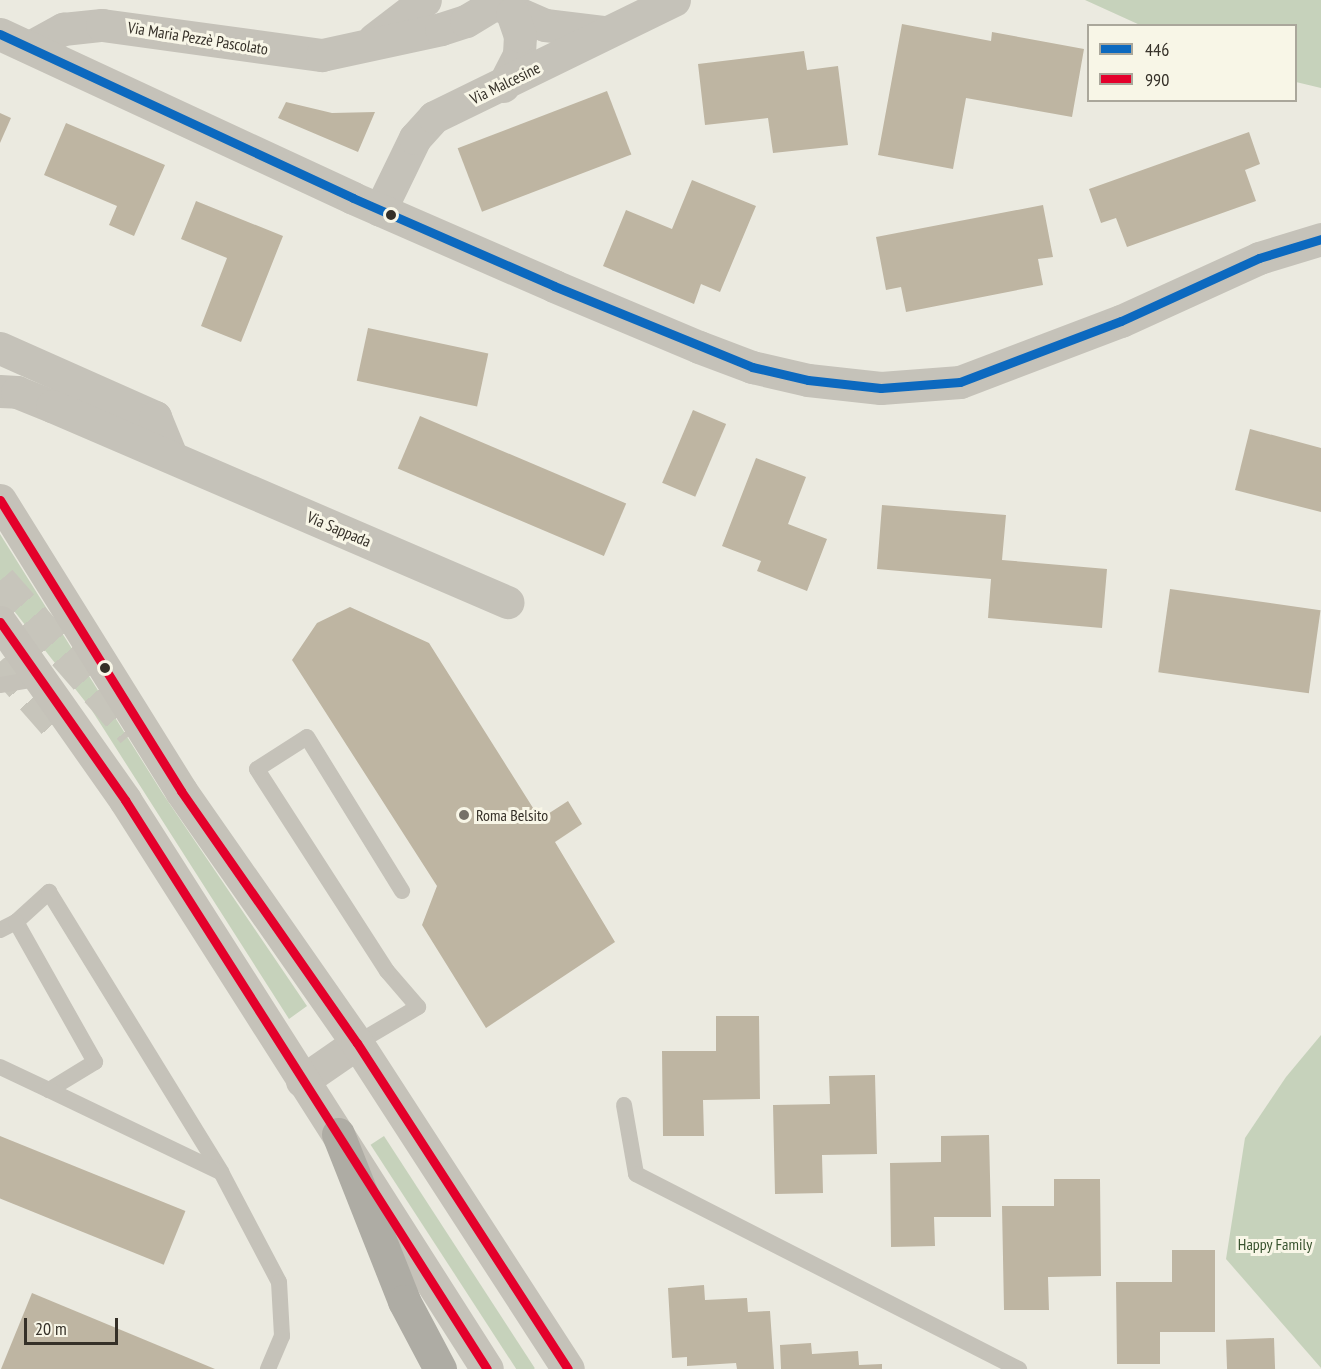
<!DOCTYPE html>
<html>
<head>
<meta charset="utf-8">
<style>
  body { margin:0 }
  #map { position:relative; width:1321px; height:1369px; overflow:hidden; background:#ebeae0; font-family:"PT Sans Narrow",sans-serif }
  div>[style] { position:absolute }
  [style*='--x'] { left:calc(var(--x)*1px); top:calc(var(--y)*1px); width:calc(var(--w)*1px); rotate:calc(var(--a)*1deg) }
  .green>* { inset:0; background:#c6d2bb; transform-origin:0 0 }
  .building>* { inset:0; background:#beb5a2; transform-origin:0 0 }
  .trunk-tunnel>* { height:33px; margin-top:-16.5px; transform-origin:0; background:repeating-linear-gradient(90deg,#c7c5bb 0 33px,transparent 0 49px) }
  .service>* { height:16px; margin:-8px; padding:0 8px; transform-origin:8px; border-radius:8px; background:#c5c2b9 }
  .minor>* { height:33px; margin:-16.5px; padding:0 16.5px; transform-origin:16.5px; border-radius:16.5px; background:#c5c2b9 }
  .tertiary>* { height:33px; margin:-16.5px; padding:0 16.5px; transform-origin:16.5px; border-radius:16.5px; background:#c5c2b9 }
  .trunk>* { height:33px; margin:-16.5px; padding:0 16.5px; transform-origin:16.5px; border-radius:16.5px; background:#aeaca4 }
  .bus-1>* { height:9px; margin:-4.5px; padding:0 4.5px; transform-origin:4.5px; border-radius:4.5px; background:#0c69bf }
  .bus-2>* { height:9px; margin:-4.5px; padding:0 4.5px; transform-origin:4.5px; border-radius:4.5px; background:#e4002b }
  .dots>* { width:16px; height:16px; translate:-50% -50%; box-sizing:border-box; border:3px solid #f8f6e7; border-radius:50% }
  span { translate:-50% -50%; white-space:nowrap; text-align:center; line-height:1.15; -webkit-text-stroke:6px #f8f6e7; paint-order:stroke }
  .street-label { font-size:16px; color:#353028 }
  .poi-label { font-size:16px; color:#353028 }
  .left { translate:0 -50%; text-align:left }
  .park-label { font-size:16px; color:#37522d }
  .legend { position:absolute; left:1087px; top:24px; width:210px; height:78px; box-sizing:border-box; background:#f8f6e7; border:2px solid #aaa79b; margin:0; padding:8px 10px; list-style:none; font-size:18px; color:#353028 }
  .legend li { display:flex; align-items:center; gap:12px; height:30px }
  .legend b { width:30px; border:2px solid #aaa79b }
  .scale { position:absolute; left:24px; top:1318px; width:94px; height:27px; box-sizing:border-box; border:3px solid #353028; border-top:0; padding-left:8px; font-size:18px; line-height:21px; white-space:nowrap; color:#353028; -webkit-text-stroke:4px #f8f6e7; paint-order:stroke }
</style>
</head>
<body>
<div id="map">
  <div class="green">
    <i style="clip-path:polygon(1085px 0,1321px 0,1321px 88px,1296px 82px,1296px 26px,1140px 25px)"></i>
    <i style="clip-path:polygon(0 534px,163px 794px,307px 1006px,289px 1019px,91px 709px,0 593px)"></i>
    <i style="clip-path:polygon(1321px 1035px,1321px 1368px,1226px 1259px,1245px 1138px,1286px 1077px)"></i>
    <i style="left:384px;top:1136px;width:277px;height:16px;rotate:57deg"></i>
  </div>
  <div class="building">
    <i style="clip-path:polygon(902px 24px,991px 41px,992px 32px,1084px 49px,1072px 117px,966px 98px,953px 169px,878px 155px)"></i>
    <i style="clip-path:polygon(804px 51px,807px 70px,838px 66px,848px 145px,773px 153px,768px 118px,705px 125px,698px 64px)"></i>
    <i style="left:607px;top:91px;width:68px;height:160px;rotate:69deg"></i>
    <i style="clip-path:polygon(286px 102px,332px 113px,375px 112px,358px 152px,278px 118px)"></i>
    <i style="clip-path:polygon(0 113px,11px 118px,0 143px)"></i>
    <i style="clip-path:polygon(66px 123px,165px 165px,134px 236px,109px 225px,117px 206px,44px 175px)"></i>
    <i style="clip-path:polygon(1249px 132px,1260px 164px,1245px 170px,1256px 201px,1127px 247px,1116px 218px,1101px 223px,1089px 189px)"></i>
    <i style="clip-path:polygon(692px 180px,756px 206px,720px 292px,701px 284px,694px 304px,603px 266px,626px 210px,672px 229px)"></i>
    <i style="clip-path:polygon(196px 201px,283px 236px,241px 342px,201px 326px,227px 258px,181px 239px)"></i>
    <i style="clip-path:polygon(1043px 205px,1053px 257px,1038px 259px,1043px 285px,906px 312px,901px 287px,886px 290px,876px 237px)"></i>
    <i style="left:368px;top:328px;width:123px;height:54px;rotate:12deg"></i>
    <i style="left:693px;top:410px;width:36px;height:79px;rotate:23deg"></i>
    <i style="left:420px;top:416px;width:224px;height:57px;rotate:23deg"></i>
    <i style="clip-path:polygon(1250px 429px,1321px 448px,1321px 512px,1235px 490px)"></i>
    <i style="clip-path:polygon(756px 458px,806px 477px,788px 524px,827px 539px,807px 591px,757px 571px,761px 561px,722px 546px)"></i>
    <i style="clip-path:polygon(882px 505px,1006px 515px,1002px 560px,1107px 569px,1102px 628px,988px 618px,991px 579px,877px 569px)"></i>
    <i style="left:1170px;top:589px;width:152px;height:84px;rotate:8deg"></i>
    <i style="clip-path:polygon(350px 607px,429px 643px,540px 819px,568px 801px,582px 824px,555px 842px,615px 942px,486px 1028px,422px 925px,437px 886px,292px 660px,317px 623px)"></i>
    <i style="clip-path:polygon(716px 1016px,759px 1016px,760px 1099px,703px 1100px,704px 1136px,663px 1136px,662px 1051px,716px 1051px)"></i>
    <i style="clip-path:polygon(875px 1075px,877px 1154px,822px 1155px,823px 1193px,775px 1194px,773px 1105px,830px 1104px,829px 1076px)"></i>
    <i style="clip-path:polygon(989px 1135px,991px 1217px,934px 1217px,935px 1246px,891px 1247px,890px 1163px,941px 1162px,941px 1136px)"></i>
    <i style="left:0;top:1136px;width:200px;height:58px;rotate:22deg"></i>
    <i style="clip-path:polygon(1054px 1179px,1100px 1179px,1101px 1276px,1048px 1277px,1049px 1310px,1004px 1310px,1002px 1206px,1054px 1206px)"></i>
    <i style="clip-path:polygon(1172px 1250px,1215px 1250px,1215px 1332px,1160px 1332px,1160px 1364px,1117px 1364px,1116px 1282px,1172px 1282px)"></i>
    <i style="clip-path:polygon(704px 1285px,705px 1300px,747px 1298px,748px 1312px,770px 1311px,774px 1369px,737px 1369px,736px 1363px,687px 1366px,687px 1357px,672px 1358px,668px 1288px)"></i>
    <i style="clip-path:polygon(32px 1293px,215px 1369px,1px 1369px)"></i>
    <i style="left:1274px;top:1338px;width:31px;height:48px;rotate:88deg"></i>
    <i style="clip-path:polygon(811px 1343px,812px 1354px,858px 1351px,859px 1365px,882px 1364px,882px 1369px,781px 1369px,780px 1345px)"></i>
  </div>
  <div class="trunk-tunnel">
    <i style="--x:0;--y:580;--w:202;--a:48.8"></i>
    <i style="--x:0;--y:661;--w:97;--a:48.8"></i>
  </div>
  <div class="service">
    <i style="--x:0;--y:685;--w:44;--a:-9.2"></i>
    <i style="--x:0;--y:930;--w:18;--a:-27"></i>
    <i style="--x:16;--y:922;--w:45;--a:-42.3"></i>
    <i style="--x:49;--y:892;--w:329;--a:58.4"></i>
    <i style="--x:221;--y:1172;--w:124;--a:62.2"></i>
    <i style="--x:279;--y:1282;--w:54;--a:86.8"></i>
    <i style="--x:282;--y:1336;--w:36;--a:113"></i>
    <i style="--x:357;--y:1043;--w:71;--a:-30.5"></i>
    <i style="--x:418;--y:1007;--w:48;--a:-130.7"></i>
    <i style="--x:387;--y:971;--w:240;--a:-122.8"></i>
    <i style="--x:257;--y:769;--w:59;--a:-32.6"></i>
    <i style="--x:307;--y:737;--w:181;--a:58.3"></i>
    <i style="--x:0;--y:1067;--w:54;--a:25.1"></i>
    <i style="--x:49;--y:1090;--w:54;--a:-31.3"></i>
    <i style="--x:95;--y:1062;--w:161;--a:-119.4"></i>
    <i style="--x:49;--y:1090;--w:190;--a:25.6"></i>
    <i style="--x:624;--y:1105;--w:70;--a:80.1"></i>
    <i style="--x:636;--y:1174;--w:430;--a:27"></i>
  </div>
  <div class="minor">
    <i style="--x:488;--y:0;--w:62;--a:23.7"></i>
    <i style="--x:545;--y:25;--w:58;--a:6.9"></i>
    <i style="--x:374;--y:39;--w:64;--a:-37.4"></i>
    <i style="--x:30;--y:47;--w:38;--a:-29"></i>
    <i style="--x:63;--y:29;--w:39;--a:-6"></i>
    <i style="--x:102;--y:25;--w:222;--a:7.8"></i>
    <i style="--x:322;--y:55;--w:122;--a:-12.3"></i>
    <i style="--x:441;--y:29;--w:26;--a:-18"></i>
    <i style="--x:466;--y:21;--w:41;--a:-31"></i>
    <i style="--x:503;--y:86;--w:36;--a:-63"></i>
    <i style="--x:519;--y:54;--w:18;--a:-87"></i>
    <i style="--x:520;--y:36;--w:24;--a:-109"></i>
    <i style="--x:380;--y:210;--w:80;--a:-64.1"></i>
    <i style="--x:415;--y:138;--w:28;--a:-48"></i>
    <i style="--x:434;--y:117;--w:267;--a:-26"></i>
    <i style="--x:0;--y:348;--w:170;--a:24"></i>
    <i style="--x:155;--y:417;--w:42;--a:67.7"></i>
    <i style="--x:0;--y:391;--w:17;--a:3"></i>
    <i style="--x:17;--y:392;--w:38;--a:22"></i>
    <i style="--x:52;--y:406;--w:496;--a:23.3"></i>
    <i style="--x:302;--y:1081;--w:67;--a:-34.6"></i>
  </div>
  <div class="tertiary">
    <i style="--x:0;--y:34;--w:389;--a:24.9"></i>
    <i style="--x:353;--y:198;--w:219;--a:23.6"></i>
    <i style="--x:554;--y:286;--w:157;--a:22.8"></i>
    <i style="--x:699;--y:347;--w:57;--a:20.7"></i>
    <i style="--x:752;--y:367;--w:57;--a:13.1"></i>
    <i style="--x:808;--y:380;--w:73;--a:6.3"></i>
    <i style="--x:881;--y:388;--w:79;--a:-4.3"></i>
    <i style="--x:960;--y:382;--w:172;--a:-20.8"></i>
    <i style="--x:1121;--y:321;--w:152;--a:-24.5"></i>
    <i style="--x:1259;--y:258;--w:65;--a:-17"></i>
    <i style="--x:0;--y:500;--w:343;--a:58.1"></i>
    <i style="--x:181;--y:791;--w:307;--a:55.1"></i>
    <i style="--x:357;--y:1043;--w:388;--a:57.1"></i>
    <i style="--x:0;--y:622;--w:218;--a:54.9"></i>
    <i style="--x:125;--y:800;--w:674;--a:57.54"></i>
  </div>
  <div class="trunk">
    <i style="--x:338;--y:1134;--w:180;--a:68.4"></i>
    <i style="--x:404;--y:1301;--w:77;--a:62.1"></i>
  </div>
  <div class="bus-1">
    <i style="--x:0;--y:34;--w:389;--a:24.9"></i>
    <i style="--x:353;--y:198;--w:219;--a:23.6"></i>
    <i style="--x:554;--y:286;--w:214;--a:22.2"></i>
    <i style="--x:752;--y:367;--w:57;--a:13.1"></i>
    <i style="--x:808;--y:380;--w:73;--a:6.3"></i>
    <i style="--x:881;--y:388;--w:79;--a:-4.3"></i>
    <i style="--x:960;--y:382;--w:172;--a:-20.8"></i>
    <i style="--x:1121;--y:321;--w:152;--a:-24.5"></i>
    <i style="--x:1259;--y:258;--w:65;--a:-17"></i>
  </div>
  <div class="bus-2">
    <i style="--x:0;--y:500;--w:343;--a:58.1"></i>
    <i style="--x:181;--y:791;--w:307;--a:55.1"></i>
    <i style="--x:357;--y:1043;--w:388;--a:57.1"></i>
    <i style="--x:0;--y:622;--w:218;--a:54.9"></i>
    <i style="--x:125;--y:800;--w:674;--a:57.54"></i>
  </div>
  <div class="dots">
    <i style="left:391px;top:215px;background:#353028"></i>
    <i style="left:105px;top:668px;background:#353028"></i>
    <i style="left:464px;top:815px;background:#757168"></i>
  </div>
  <div class="street-label">
    <span style="left:198px;top:38px;rotate:9deg">Via Maria Pezzè Pascolato</span>
    <span style="left:505px;top:83px;rotate:-26deg">Via Malcesine</span>
    <span style="left:339px;top:529px;rotate:23deg">Via Sappada</span>
  </div>
  <div class="poi-label">
    <span class="left" style="left:476px;top:815px">Roma Belsito</span>
  </div>
  <div class="park-label">
    <span style="left:1275px;top:1244px">Happy Family</span>
  </div>
  <ul class="legend">
  <li><b style="height:8px;background:#0c69bf"></b>446</li>
  <li><b style="height:8px;background:#e4002b"></b>990</li>
  </ul>
  <div class="scale">20 m</div>
</div>
</body>
</html>
